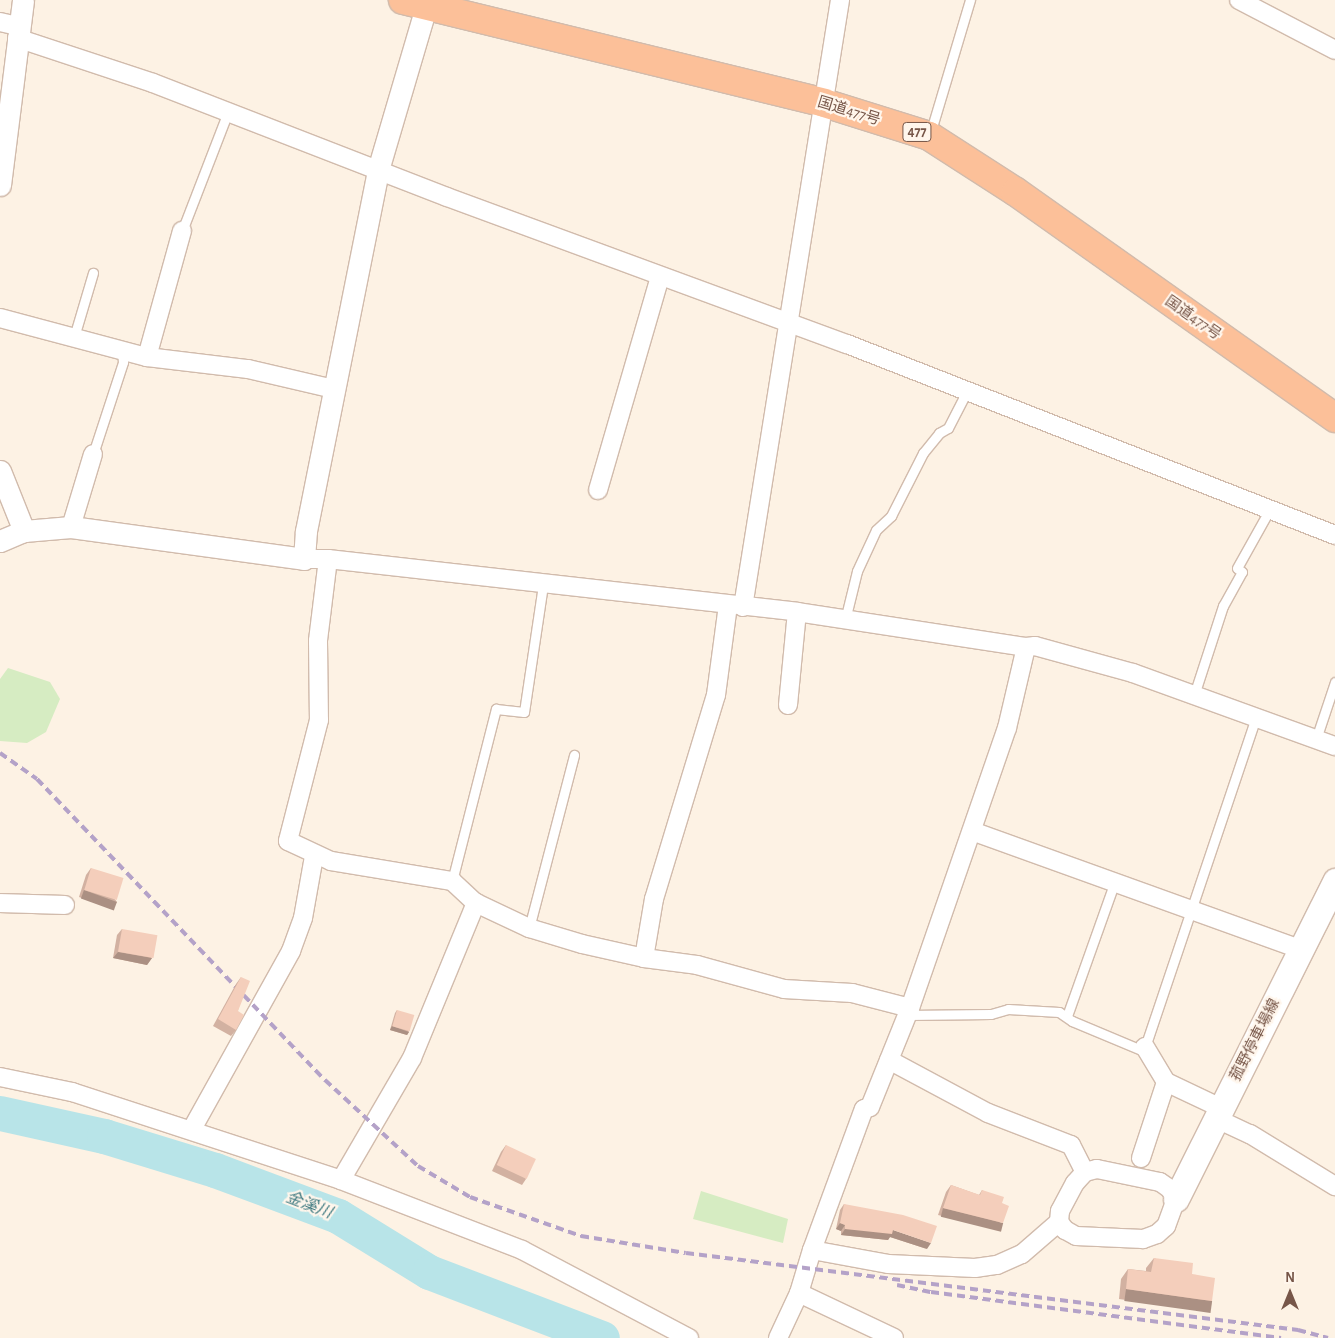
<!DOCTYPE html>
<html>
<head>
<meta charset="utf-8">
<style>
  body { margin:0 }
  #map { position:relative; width:1335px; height:1338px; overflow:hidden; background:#fdf2e4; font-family:"Alegreya Sans","Noto Sans JP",sans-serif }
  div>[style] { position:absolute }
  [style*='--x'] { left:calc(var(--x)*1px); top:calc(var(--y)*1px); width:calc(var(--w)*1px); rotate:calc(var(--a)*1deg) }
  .green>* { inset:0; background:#d6ecc2 }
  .river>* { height:35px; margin:-17.5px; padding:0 17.5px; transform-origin:17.5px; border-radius:17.5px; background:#b8e4e8 }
  .roads { filter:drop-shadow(1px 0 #d1bbac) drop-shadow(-1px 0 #d1bbac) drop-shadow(0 1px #d1bbac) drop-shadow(0 -1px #d1bbac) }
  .service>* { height:9px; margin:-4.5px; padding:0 4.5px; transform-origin:4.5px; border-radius:4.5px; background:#fff }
  .minor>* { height:18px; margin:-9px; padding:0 9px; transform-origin:9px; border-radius:9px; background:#fff }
  .tertiary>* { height:21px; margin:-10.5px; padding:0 10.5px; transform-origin:10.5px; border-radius:10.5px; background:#fff }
  .secondary>* { height:25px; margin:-12.5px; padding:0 12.5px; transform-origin:12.5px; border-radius:12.5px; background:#fff }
  .trunk>* { height:28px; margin:-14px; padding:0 14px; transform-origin:14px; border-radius:14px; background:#fcc099 }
  .rail>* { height:4px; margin-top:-2px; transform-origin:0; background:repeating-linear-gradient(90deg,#b4a2c8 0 8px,transparent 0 13px) }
  .wall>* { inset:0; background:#d2b1a1 }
  .shaded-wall>* { inset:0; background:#ab9083; transform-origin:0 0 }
  .building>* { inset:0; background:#f4cebb; transform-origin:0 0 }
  span { translate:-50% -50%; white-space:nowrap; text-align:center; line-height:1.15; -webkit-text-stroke:4.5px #fff6ec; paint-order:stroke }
  .shield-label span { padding:1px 4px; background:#fff6ec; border:1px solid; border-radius:4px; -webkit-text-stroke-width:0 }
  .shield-label { font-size:14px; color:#775648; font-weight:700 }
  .street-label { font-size:15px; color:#775648 }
  .water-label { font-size:16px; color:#3b777e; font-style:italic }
  .north { position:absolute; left:1265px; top:1268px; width:50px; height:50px; -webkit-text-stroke:4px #fff6ec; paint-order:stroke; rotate:0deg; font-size:14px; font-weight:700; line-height:20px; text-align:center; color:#775648 }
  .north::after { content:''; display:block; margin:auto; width:18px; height:22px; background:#775648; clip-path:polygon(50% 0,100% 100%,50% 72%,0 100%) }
</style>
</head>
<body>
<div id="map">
  <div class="green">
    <i style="clip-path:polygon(8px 668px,50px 682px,60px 699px,46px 732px,27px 743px,0 741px,0 679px)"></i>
    <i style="clip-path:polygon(701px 1191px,788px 1219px,783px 1243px,693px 1219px)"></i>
  </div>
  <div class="river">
    <i style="--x:0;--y:1113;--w:107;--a:12.5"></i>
    <i style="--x:104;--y:1136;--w:116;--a:17"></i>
    <i style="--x:215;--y:1170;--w:131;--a:20.5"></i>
    <i style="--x:338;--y:1216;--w:107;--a:31.6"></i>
    <i style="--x:429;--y:1272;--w:185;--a:20.9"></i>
  </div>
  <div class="roads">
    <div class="service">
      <i style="--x:930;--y:134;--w:140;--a:-73.4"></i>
      <i style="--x:182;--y:231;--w:128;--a:-68.9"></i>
      <i style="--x:74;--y:337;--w:67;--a:-73.5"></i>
      <i style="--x:93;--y:454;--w:97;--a:-71.9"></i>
      <i style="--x:123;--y:362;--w:11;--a:-95"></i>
      <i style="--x:845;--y:620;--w:50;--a:-76.2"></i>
      <i style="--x:857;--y:571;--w:45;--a:-65.1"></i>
      <i style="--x:876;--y:530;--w:21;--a:-43"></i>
      <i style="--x:891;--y:516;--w:71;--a:-63.1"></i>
      <i style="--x:923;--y:453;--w:26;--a:-51"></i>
      <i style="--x:939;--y:433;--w:10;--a:-29"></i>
      <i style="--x:948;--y:428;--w:42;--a:-62.8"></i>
      <i style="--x:1194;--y:695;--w:94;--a:-72"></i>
      <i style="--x:1223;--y:606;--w:39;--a:-61"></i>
      <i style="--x:1242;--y:572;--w:6;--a:-141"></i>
      <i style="--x:1237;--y:568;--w:68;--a:-60.8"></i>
      <i style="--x:1316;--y:739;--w:60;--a:-71.6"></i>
      <i style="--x:452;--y:881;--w:178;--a:-75.7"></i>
      <i style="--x:496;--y:709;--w:28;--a:6"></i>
      <i style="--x:524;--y:712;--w:128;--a:-81.5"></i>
      <i style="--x:529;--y:928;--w:179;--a:-75.4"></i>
      <i style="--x:907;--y:1015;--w:84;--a:-0.7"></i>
      <i style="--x:991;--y:1014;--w:18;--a:-16"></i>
      <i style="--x:1008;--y:1009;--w:51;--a:3.4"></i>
      <i style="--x:1059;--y:1012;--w:16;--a:35"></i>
      <i style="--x:1072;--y:1021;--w:80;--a:22.7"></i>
      <i style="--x:1067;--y:1016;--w:143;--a:-70.4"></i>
      <i style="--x:1145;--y:1047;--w:348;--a:-71.4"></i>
    </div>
    <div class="minor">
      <i style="--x:1239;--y:0;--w:108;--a:27.5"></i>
      <i style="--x:0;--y:22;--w:18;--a:13"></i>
      <i style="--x:17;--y:38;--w:143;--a:18.3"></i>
      <i style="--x:153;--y:83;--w:315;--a:21.2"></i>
      <i style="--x:447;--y:197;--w:426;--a:20.2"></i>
      <i style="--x:847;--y:344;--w:524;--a:21.38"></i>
      <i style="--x:0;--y:318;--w:152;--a:14.9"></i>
      <i style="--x:147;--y:357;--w:102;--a:6.8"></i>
      <i style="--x:248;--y:369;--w:88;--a:13.1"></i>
      <i style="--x:147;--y:357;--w:131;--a:-74.5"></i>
      <i style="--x:598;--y:490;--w:222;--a:-73.8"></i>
      <i style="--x:71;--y:527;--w:76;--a:-73.2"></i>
      <i style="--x:304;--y:559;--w:24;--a:0"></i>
      <i style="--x:328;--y:559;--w:472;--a:6.4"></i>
      <i style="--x:797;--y:612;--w:232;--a:8.7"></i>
      <i style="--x:1026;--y:647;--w:9;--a:-6"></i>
      <i style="--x:1035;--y:646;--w:102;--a:15.4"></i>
      <i style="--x:1133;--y:673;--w:215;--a:19.9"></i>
      <i style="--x:328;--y:559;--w:83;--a:97"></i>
      <i style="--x:318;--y:641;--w:79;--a:89.3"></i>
      <i style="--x:319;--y:720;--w:125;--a:104.4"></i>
      <i style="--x:288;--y:841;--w:47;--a:24.9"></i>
      <i style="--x:331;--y:861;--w:123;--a:9.4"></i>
      <i style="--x:452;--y:881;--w:33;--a:43"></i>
      <i style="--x:476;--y:903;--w:59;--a:25.3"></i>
      <i style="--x:529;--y:928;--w:55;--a:16.8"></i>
      <i style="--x:582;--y:944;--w:64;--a:12.7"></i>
      <i style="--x:644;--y:958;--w:53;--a:7.5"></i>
      <i style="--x:697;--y:965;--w:90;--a:15.4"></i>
      <i style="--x:784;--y:989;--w:68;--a:3.4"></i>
      <i style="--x:852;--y:993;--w:60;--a:14.5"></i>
      <i style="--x:743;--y:607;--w:615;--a:-80.92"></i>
      <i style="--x:788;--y:705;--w:93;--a:-84.5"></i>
      <i style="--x:972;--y:831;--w:351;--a:19.8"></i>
      <i style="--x:0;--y:903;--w:65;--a:1.8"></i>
      <i style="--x:644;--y:958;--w:60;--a:-80.4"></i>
      <i style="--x:654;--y:899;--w:213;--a:-73.1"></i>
      <i style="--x:716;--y:695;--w:91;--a:-82.4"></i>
      <i style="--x:1145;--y:1047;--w:41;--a:59"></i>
      <i style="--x:1166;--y:1082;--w:61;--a:25.3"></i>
      <i style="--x:889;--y:1060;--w:112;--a:28.2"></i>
      <i style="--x:988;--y:1113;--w:89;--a:21.1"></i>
      <i style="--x:1071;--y:1145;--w:30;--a:63"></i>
      <i style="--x:0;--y:1077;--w:74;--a:11.8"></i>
      <i style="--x:72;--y:1092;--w:283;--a:18.1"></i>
      <i style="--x:341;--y:1180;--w:194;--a:21.1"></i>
      <i style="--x:522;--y:1250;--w:189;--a:27.8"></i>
      <i style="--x:1215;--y:1118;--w:38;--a:25"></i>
      <i style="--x:1250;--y:1134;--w:100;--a:31.5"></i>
      <i style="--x:192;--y:1129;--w:204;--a:-60.9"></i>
      <i style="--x:291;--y:951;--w:35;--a:-70"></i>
      <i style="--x:303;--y:918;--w:63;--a:-79.9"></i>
      <i style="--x:1141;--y:1158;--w:80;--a:-71.8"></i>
      <i style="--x:1097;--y:1169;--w:64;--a:11.7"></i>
      <i style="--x:1160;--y:1182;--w:12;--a:35"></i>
      <i style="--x:1170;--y:1189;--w:12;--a:59"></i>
      <i style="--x:1176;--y:1199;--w:29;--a:110"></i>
      <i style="--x:1166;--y:1226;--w:12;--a:138"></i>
      <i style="--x:1157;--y:1234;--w:15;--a:160"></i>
      <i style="--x:1143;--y:1239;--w:67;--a:-177.4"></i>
      <i style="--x:1076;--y:1236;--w:13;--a:-151"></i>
      <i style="--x:1065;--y:1230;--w:10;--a:-127"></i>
      <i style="--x:1059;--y:1222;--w:11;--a:-85"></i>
      <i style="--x:1060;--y:1211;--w:32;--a:-62"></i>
      <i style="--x:1075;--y:1183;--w:15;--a:-48"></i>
      <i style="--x:1085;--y:1172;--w:12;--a:-14"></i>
      <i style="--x:341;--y:1180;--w:141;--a:-59.8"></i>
      <i style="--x:412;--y:1058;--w:168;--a:-67.6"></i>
      <i style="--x:812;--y:1250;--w:77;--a:10.4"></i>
      <i style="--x:888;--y:1264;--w:87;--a:2.6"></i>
      <i style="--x:975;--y:1268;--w:22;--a:-8"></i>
      <i style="--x:997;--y:1265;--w:27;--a:-24"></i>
      <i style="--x:1022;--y:1254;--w:49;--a:-40.9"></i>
      <i style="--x:799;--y:1293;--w:105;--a:25.3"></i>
      <i style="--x:778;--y:1338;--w:50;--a:-65"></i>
      <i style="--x:799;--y:1293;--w:45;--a:-73.2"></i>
      <i style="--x:812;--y:1250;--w:150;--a:-69.8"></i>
      <i style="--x:864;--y:1109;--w:6;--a:-18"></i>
      <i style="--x:870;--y:1107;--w:107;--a:-68"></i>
      <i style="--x:910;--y:1008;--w:296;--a:-70.9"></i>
      <i style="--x:1007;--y:728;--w:83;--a:-76.8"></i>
    </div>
    <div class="tertiary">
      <i style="--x:0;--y:185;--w:186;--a:-82.9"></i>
      <i style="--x:0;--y:471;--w:65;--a:68.2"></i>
      <i style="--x:0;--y:541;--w:26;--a:-23"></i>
      <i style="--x:24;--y:531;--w:47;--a:-4.9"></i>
      <i style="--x:71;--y:527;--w:235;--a:7.8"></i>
      <i style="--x:304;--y:559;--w:28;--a:-86"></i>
      <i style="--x:306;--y:531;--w:368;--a:-78.7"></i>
      <i style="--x:378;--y:170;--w:177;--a:-73.6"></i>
    </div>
    <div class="secondary">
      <i style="--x:1176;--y:1199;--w:356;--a:-63.4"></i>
    </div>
    <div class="trunk">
      <i style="--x:403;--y:0;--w:433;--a:13.7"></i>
      <i style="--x:824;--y:103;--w:110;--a:17.4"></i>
      <i style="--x:929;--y:136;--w:103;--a:32.8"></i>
      <i style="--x:1016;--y:192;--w:391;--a:35.3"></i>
    </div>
  </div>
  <div class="rail">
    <i style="--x:0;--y:753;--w:45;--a:35.1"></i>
    <i style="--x:37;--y:779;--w:417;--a:46.3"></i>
    <i style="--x:325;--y:1080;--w:127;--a:42.8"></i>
    <i style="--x:418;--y:1166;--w:61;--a:30.8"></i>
    <i style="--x:470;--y:1197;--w:118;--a:19.4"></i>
    <i style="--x:581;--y:1236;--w:106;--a:9.2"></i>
    <i style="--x:686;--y:1253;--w:617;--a:7.17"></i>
    <i style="--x:1298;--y:1330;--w:31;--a:15"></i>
    <i style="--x:897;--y:1285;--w:35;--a:12"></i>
    <i style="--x:931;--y:1292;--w:353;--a:7.5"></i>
  </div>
  <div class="wall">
    <i style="clip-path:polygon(91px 868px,117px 902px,112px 909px,79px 897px,86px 875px)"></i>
    <i style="clip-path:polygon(122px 929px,152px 958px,147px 965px,113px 958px,117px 935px)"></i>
    <i style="clip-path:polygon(241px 977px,238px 1011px,236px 1030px,231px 1036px,213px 1026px,236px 984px)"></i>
    <i style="clip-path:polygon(397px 1010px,409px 1032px,407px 1035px,390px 1030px,395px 1013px)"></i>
    <i style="clip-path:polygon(506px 1145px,526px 1179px,522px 1185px,492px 1171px,501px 1152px)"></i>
    <i style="clip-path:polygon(951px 1185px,979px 1195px,982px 1190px,1002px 1203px,998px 1230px,938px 1215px,946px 1192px)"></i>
    <i style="clip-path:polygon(844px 1204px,927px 1249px,890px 1237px,888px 1240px,841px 1235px,841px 1231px,836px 1229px,840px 1210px)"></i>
    <i style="clip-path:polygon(1154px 1258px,1192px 1274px,1212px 1301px,1205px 1311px,1119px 1299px,1121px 1279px,1128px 1269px,1146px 1271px,1146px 1268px)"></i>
  </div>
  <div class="shaded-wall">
    <i style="left:84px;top:890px;width:35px;height:9px;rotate:20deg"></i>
    <i style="clip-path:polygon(118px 952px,152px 958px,147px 965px,113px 958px)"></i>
    <i style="clip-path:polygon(392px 1026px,409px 1032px,407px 1035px,390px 1030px)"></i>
    <i style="left:943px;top:1208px;width:62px;height:9px;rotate:14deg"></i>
    <i style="clip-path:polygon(840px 1223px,845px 1225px,841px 1231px,836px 1229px)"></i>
    <i style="clip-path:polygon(845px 1229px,893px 1230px,931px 1243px,927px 1249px,890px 1237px,888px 1240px,841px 1235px)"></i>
    <i style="left:1126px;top:1289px;width:87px;height:12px;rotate:8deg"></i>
  </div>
  <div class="building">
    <i style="left:91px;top:868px;width:34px;height:23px;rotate:17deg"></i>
    <i style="left:122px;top:929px;width:36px;height:23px;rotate:10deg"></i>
    <i style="clip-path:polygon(241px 977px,250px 981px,238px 1011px,244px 1015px,236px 1030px,218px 1019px)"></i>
    <i style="left:397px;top:1010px;width:18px;height:17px;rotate:16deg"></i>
    <i style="left:506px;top:1145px;width:33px;height:22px;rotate:25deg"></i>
    <i style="clip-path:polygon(951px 1185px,980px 1195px,982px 1190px,1004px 1197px,1002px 1203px,1009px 1206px,1003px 1223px,943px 1208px)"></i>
    <i style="clip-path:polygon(844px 1204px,903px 1215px,937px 1226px,931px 1243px,893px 1230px,892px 1234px,845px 1229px,845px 1225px,840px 1223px)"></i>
    <i style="clip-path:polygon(1154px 1258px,1193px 1263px,1192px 1274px,1215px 1278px,1212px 1301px,1126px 1289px,1128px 1269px,1151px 1272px)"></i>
  </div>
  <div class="shield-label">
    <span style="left:917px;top:132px">477</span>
  </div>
  <div class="street-label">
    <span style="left:849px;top:111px;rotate:17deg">国道477号</span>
    <span style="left:1193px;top:318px;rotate:35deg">国道477号</span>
    <span style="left:1255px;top:1040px;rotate:-63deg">菰野停車場線</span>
  </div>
  <div class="water-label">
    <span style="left:309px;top:1205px;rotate:21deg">金溪川</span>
  </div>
  <div class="north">N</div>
</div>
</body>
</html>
